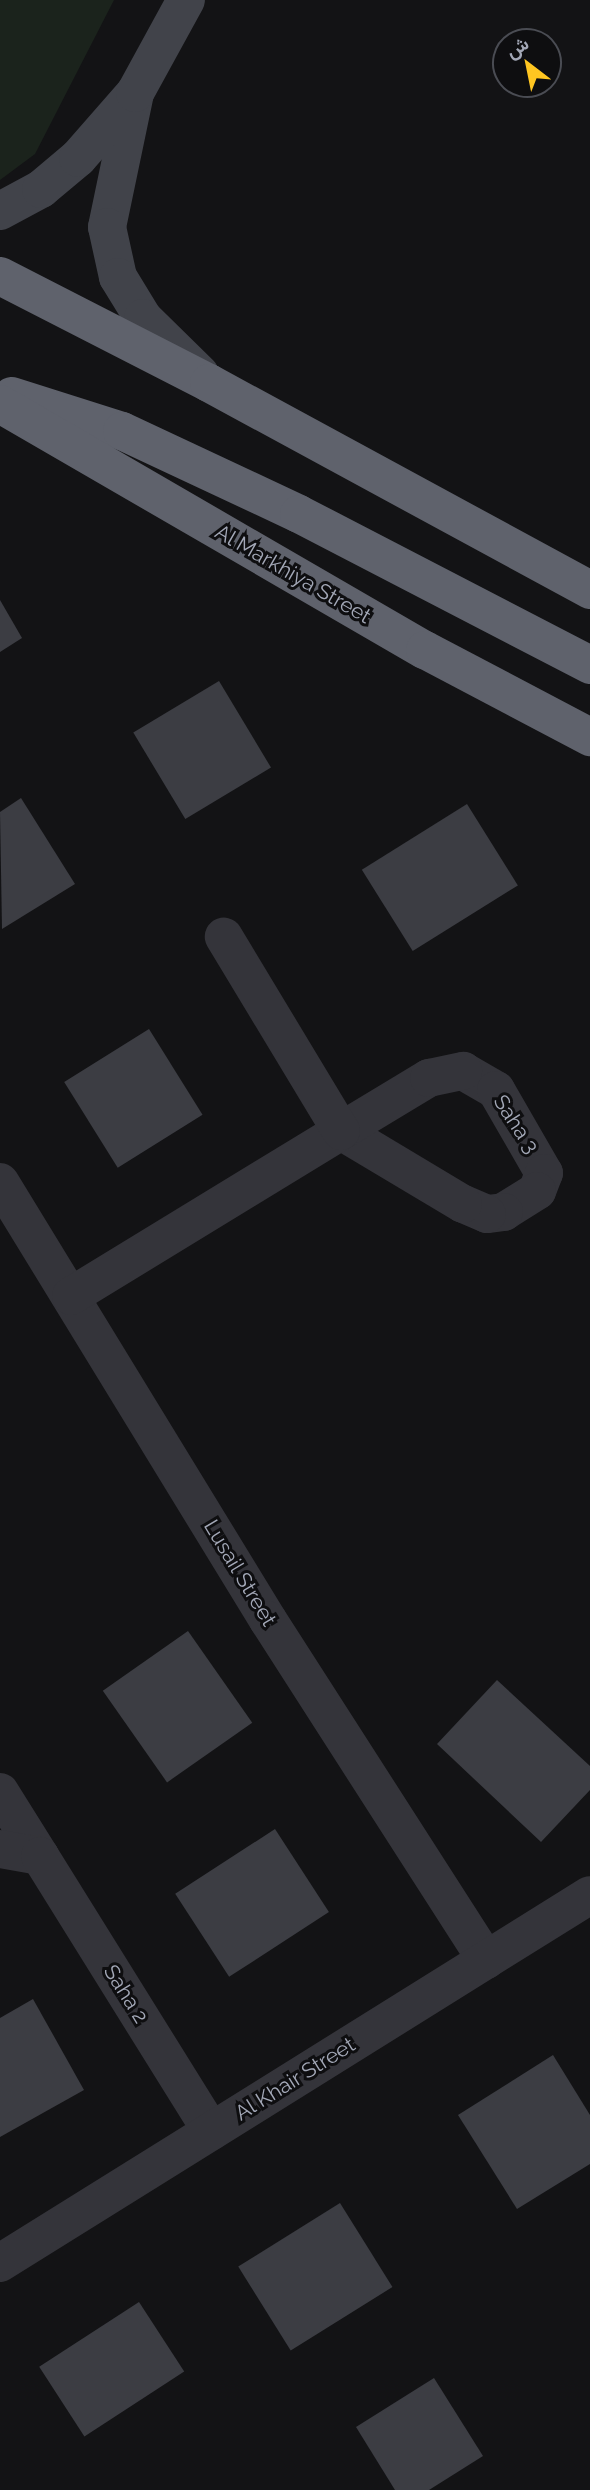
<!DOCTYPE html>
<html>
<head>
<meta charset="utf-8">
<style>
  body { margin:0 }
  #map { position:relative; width:590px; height:2490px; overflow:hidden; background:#131315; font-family:Raleway,Vazirmatn,sans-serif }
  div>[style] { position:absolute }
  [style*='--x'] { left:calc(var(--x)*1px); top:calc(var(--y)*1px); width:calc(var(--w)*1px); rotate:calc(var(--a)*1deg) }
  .green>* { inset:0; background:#1b231c }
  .building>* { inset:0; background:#3c3d43; transform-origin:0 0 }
  .street>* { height:38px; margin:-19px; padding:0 19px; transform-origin:19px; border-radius:19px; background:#34343a }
  .secondary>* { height:38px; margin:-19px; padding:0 19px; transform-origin:19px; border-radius:19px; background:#41434a }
  .highway>* { height:38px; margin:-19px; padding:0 19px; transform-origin:19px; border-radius:19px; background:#5f626c }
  span { translate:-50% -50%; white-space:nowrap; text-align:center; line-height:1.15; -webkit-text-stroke:6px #0e0e10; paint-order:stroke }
  .street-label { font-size:21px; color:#a3a8b7 }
  .north { position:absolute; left:492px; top:28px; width:70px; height:70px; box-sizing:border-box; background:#0e0e10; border:2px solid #4a4c53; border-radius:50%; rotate:328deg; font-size:19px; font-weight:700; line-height:28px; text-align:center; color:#a3a8b7 }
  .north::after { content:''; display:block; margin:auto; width:24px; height:32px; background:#ffc621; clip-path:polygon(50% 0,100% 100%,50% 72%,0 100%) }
</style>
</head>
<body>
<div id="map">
  <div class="green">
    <i style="clip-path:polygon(0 0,114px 0,35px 154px,0 180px)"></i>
  </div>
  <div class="building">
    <i style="clip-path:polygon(0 600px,22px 638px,0 652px)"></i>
    <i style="left:219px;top:681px;width:101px;height:100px;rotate:59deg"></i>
    <i style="clip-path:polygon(21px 798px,75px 884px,2px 929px,0 812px)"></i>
    <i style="left:467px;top:804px;width:96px;height:124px;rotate:58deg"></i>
    <i style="left:149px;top:1029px;width:101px;height:100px;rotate:58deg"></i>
    <i style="left:188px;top:1631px;width:112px;height:104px;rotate:55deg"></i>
    <i style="clip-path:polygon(497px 1680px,590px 1766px,590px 1790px,541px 1842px,437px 1744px)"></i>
    <i style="left:275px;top:1829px;width:99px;height:119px;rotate:57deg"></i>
    <i style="clip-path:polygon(33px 1999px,84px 2090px,0 2137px,0 2018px)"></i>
    <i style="clip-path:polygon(553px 2055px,590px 2115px,590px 2164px,517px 2209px,458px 2115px)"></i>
    <i style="left:340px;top:2203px;width:99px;height:120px;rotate:58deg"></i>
    <i style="left:139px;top:2302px;width:83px;height:119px;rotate:57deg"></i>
    <i style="clip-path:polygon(434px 2378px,483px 2456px,429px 2490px,395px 2490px,356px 2427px)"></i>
  </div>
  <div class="street">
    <i style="--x:463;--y:1071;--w:38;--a:30"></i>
    <i style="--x:496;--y:1090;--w:96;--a:60"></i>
    <i style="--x:544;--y:1173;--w:19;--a:111"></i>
    <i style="--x:537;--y:1191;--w:39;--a:148"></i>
    <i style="--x:504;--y:1212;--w:17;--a:173"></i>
    <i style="--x:487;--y:1214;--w:26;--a:-157"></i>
    <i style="--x:463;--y:1204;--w:142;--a:-149.1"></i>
    <i style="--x:341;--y:1131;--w:103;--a:-31.1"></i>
    <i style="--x:429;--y:1078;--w:35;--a:-12"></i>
    <i style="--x:0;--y:1182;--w:513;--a:58.54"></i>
    <i style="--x:268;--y:1620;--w:404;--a:57.3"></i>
    <i style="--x:71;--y:1296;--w:316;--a:-31.4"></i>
    <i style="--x:341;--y:1131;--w:227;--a:-121.1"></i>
    <i style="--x:0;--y:1792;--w:75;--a:58"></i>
    <i style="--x:40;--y:1856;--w:41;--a:-170.1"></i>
    <i style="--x:40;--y:1856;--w:324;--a:58.1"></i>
    <i style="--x:0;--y:2263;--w:695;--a:-31.95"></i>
  </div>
  <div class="secondary">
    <i style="--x:135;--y:93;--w:137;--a:101.8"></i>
    <i style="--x:107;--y:227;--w:51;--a:77.6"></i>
    <i style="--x:118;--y:277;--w:48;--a:58.6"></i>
    <i style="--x:143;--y:318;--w:80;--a:44.5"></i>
    <i style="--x:0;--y:211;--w:47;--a:-28.2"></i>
    <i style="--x:41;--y:189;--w:48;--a:-40"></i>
    <i style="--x:78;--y:158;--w:86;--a:-48.8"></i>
    <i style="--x:135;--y:93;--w:106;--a:-61.3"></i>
  </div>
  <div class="highway">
    <i style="--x:0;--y:276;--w:235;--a:27.1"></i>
    <i style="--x:209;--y:383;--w:434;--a:28.5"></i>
    <i style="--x:12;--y:396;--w:115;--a:17.7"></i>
    <i style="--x:122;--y:431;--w:195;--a:25.1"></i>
    <i style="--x:299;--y:514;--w:328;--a:27.4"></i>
    <i style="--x:0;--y:404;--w:491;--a:30.1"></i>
    <i style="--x:425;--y:650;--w:187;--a:27.8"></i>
  </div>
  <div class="street-label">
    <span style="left:293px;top:574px;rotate:30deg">Al Markhiya Street</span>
    <span style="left:516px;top:1124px;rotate:57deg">Saha 3</span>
    <span style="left:240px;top:1573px;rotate:59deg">Lusail Street</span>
    <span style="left:126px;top:1994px;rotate:58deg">Saha 2</span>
    <span style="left:295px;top:2079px;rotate:-32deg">Al Khair Street</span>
  </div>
  <div class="north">ش</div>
</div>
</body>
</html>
